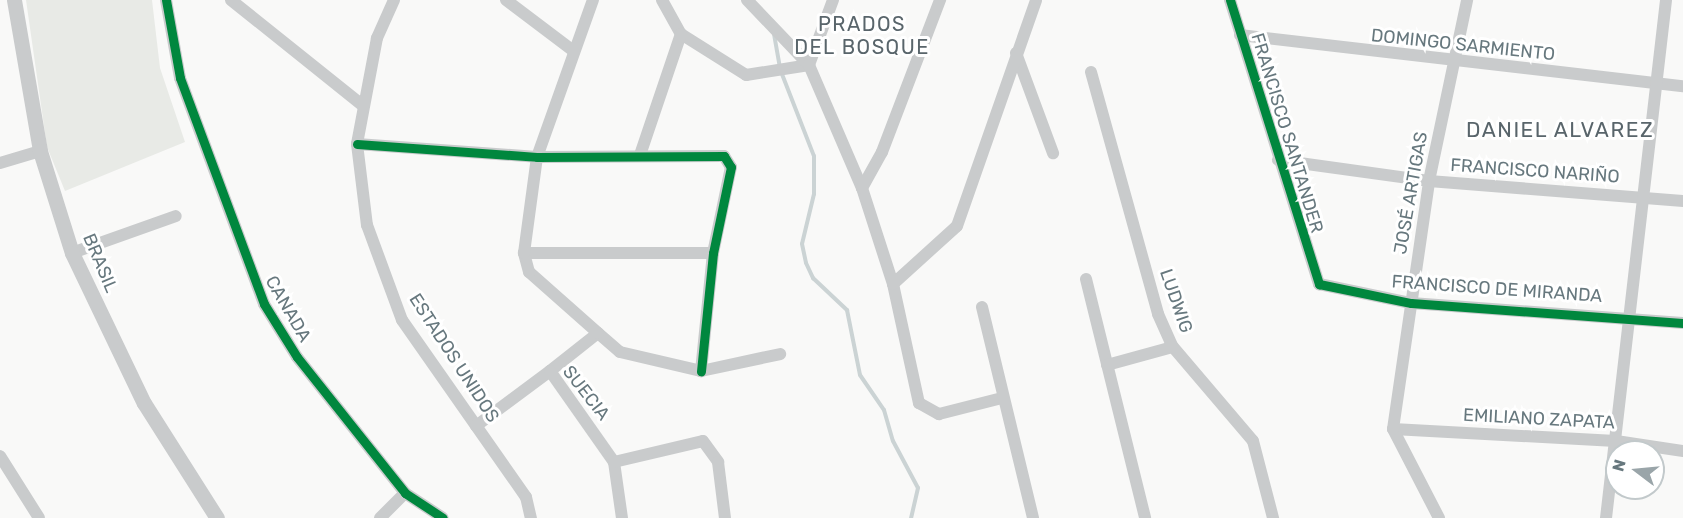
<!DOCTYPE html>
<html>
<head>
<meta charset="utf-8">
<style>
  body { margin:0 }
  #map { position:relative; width:1683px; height:518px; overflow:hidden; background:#f9f9f8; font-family:Rubik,sans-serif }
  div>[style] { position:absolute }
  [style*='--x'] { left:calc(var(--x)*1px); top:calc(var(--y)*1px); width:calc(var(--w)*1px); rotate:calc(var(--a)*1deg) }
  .green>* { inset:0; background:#e8eae6 }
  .stream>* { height:4px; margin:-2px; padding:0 2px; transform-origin:2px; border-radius:2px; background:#cbd3d4 }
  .minor>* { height:12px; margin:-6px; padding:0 6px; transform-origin:6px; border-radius:6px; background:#c9cbcc }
  .tertiary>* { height:15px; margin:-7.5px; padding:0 7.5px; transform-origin:7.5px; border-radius:7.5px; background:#c9cbcc }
  .cycleway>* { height:9px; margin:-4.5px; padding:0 4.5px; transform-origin:4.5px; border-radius:4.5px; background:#00873e }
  span { translate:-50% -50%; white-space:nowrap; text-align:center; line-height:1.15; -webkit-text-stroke:6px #fff; paint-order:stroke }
  .street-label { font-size:18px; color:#67787e }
  .neighbourhood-label { font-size:20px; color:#59656b; letter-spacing:1.5px }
  .quarter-label { font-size:21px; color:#59656b; letter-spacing:1.5px }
  .north { position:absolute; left:1605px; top:440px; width:60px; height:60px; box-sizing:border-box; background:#fff; border:2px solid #c2c9cb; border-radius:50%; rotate:286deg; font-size:16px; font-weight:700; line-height:24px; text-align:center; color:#67787e }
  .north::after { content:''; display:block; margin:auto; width:21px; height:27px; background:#9aa5a9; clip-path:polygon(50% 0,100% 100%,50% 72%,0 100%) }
</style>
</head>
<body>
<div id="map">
  <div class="green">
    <i style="clip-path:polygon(26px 0,152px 0,160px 68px,185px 142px,65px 191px,47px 147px)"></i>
  </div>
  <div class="stream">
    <i style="--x:774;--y:34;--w:36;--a:80"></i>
    <i style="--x:780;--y:69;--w:93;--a:68.7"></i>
    <i style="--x:814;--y:156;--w:38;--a:90"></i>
    <i style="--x:814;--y:194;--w:51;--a:103.5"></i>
    <i style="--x:802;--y:244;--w:19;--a:78"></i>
    <i style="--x:806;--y:263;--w:17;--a:65"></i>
    <i style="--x:813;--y:278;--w:47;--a:43.3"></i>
    <i style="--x:847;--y:310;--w:66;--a:78.7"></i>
    <i style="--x:860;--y:375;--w:42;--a:55.6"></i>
    <i style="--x:884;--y:410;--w:32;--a:74"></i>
    <i style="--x:893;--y:441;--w:53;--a:62"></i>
    <i style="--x:918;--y:488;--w:31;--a:103"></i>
  </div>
  <div class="minor">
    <i style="--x:166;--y:0;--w:79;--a:79.8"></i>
    <i style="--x:180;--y:78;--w:241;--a:69.6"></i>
    <i style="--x:264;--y:304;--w:62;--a:58.1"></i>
    <i style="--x:297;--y:357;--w:174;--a:51.5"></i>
    <i style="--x:405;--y:493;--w:45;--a:33.3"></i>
    <i style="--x:231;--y:0;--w:168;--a:38.7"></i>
    <i style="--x:394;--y:0;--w:42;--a:114.1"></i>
    <i style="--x:377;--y:38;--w:108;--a:100.7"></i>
    <i style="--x:357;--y:144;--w:82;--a:83"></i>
    <i style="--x:367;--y:225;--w:101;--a:69.8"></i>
    <i style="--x:402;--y:320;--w:216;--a:55"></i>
    <i style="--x:526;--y:497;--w:22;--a:77"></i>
    <i style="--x:506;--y:0;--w:83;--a:37.1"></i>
    <i style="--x:662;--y:0;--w:39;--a:61"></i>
    <i style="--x:681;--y:34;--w:77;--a:32.2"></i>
    <i style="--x:746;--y:75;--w:64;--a:-9"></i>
    <i style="--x:809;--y:65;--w:90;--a:-133.6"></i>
    <i style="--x:833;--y:0;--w:69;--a:110.3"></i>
    <i style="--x:809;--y:65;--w:134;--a:66.7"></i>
    <i style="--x:862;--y:188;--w:101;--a:72.1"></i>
    <i style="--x:893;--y:284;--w:122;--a:77.7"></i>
    <i style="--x:919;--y:403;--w:23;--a:29"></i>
    <i style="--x:939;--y:414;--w:65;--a:-14.3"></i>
    <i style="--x:1230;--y:0;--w:298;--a:72.6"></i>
    <i style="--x:1319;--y:284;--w:94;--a:11.7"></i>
    <i style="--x:1411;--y:303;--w:273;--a:4.2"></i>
    <i style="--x:1240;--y:35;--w:446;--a:6.6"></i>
    <i style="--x:1016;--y:53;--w:107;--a:69.7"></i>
    <i style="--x:1091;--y:72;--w:251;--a:74.5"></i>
    <i style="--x:1158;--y:314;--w:36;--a:66"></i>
    <i style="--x:1173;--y:347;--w:123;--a:49.6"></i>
    <i style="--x:1253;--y:441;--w:80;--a:75.4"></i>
    <i style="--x:357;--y:144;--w:180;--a:4.1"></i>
    <i style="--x:537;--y:157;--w:187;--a:-0.3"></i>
    <i style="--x:724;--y:156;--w:13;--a:58"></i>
    <i style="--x:731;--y:167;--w:88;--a:101.8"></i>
    <i style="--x:713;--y:253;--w:119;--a:95.8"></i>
    <i style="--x:640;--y:155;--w:128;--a:-71.3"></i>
    <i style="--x:1278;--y:160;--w:152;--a:7.9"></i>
    <i style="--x:1429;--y:181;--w:255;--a:4.5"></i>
    <i style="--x:0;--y:163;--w:42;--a:-16.7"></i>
    <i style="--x:862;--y:188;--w:41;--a:-60.9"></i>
    <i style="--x:882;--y:152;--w:163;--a:-69.1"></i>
    <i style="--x:72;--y:253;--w:110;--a:-19.6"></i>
    <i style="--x:524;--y:253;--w:189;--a:0"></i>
    <i style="--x:1086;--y:279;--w:246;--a:76.1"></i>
    <i style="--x:893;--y:284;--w:86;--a:-42.2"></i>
    <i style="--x:957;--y:226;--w:239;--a:-70.7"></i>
    <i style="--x:982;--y:307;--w:217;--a:76.4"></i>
    <i style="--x:598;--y:333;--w:29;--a:41"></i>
    <i style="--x:620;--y:352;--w:83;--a:13.2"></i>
    <i style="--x:701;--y:371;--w:81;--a:-12.1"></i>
    <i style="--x:1107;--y:365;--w:68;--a:-15.3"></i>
    <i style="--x:550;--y:371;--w:61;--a:-38.4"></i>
    <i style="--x:598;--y:333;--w:92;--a:-138.5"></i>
    <i style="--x:529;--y:272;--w:20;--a:-105"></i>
    <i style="--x:524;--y:253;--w:97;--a:-82.3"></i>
    <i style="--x:537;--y:157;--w:167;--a:-70.4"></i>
    <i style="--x:476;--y:426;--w:92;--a:-36.6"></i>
    <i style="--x:550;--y:371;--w:111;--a:54.9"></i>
    <i style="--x:614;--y:462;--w:57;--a:81.9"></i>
    <i style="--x:1393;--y:429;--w:223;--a:3.1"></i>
    <i style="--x:1616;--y:441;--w:68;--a:8.5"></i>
    <i style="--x:0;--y:456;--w:73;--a:57.8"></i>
    <i style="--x:614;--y:462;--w:91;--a:-13.3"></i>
    <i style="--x:703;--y:441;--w:26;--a:54"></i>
    <i style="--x:718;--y:462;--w:56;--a:82.9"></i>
    <i style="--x:380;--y:518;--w:35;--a:-45"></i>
    <i style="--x:1439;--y:518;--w:100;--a:-117.3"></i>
    <i style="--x:1393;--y:429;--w:251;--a:-81.7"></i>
    <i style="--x:1429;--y:181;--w:185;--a:-78.1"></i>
    <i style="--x:1606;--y:518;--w:521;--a:-83.39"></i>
  </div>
  <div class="tertiary">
    <i style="--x:14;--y:0;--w:153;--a:80.2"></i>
    <i style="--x:40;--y:151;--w:107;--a:72.6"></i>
    <i style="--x:72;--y:253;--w:166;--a:64.4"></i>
    <i style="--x:144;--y:403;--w:136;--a:57.6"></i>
  </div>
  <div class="cycleway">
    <i style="--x:166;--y:0;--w:79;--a:79.8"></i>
    <i style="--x:180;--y:78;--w:241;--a:69.6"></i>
    <i style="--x:264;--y:304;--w:62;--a:58.1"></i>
    <i style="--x:297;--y:357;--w:174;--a:51.5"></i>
    <i style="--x:405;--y:493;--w:45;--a:33.3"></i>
    <i style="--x:1230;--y:0;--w:298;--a:72.6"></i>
    <i style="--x:1319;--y:284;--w:94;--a:11.7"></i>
    <i style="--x:1411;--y:303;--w:273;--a:4.2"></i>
    <i style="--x:357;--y:144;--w:180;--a:4.1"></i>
    <i style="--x:537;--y:157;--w:187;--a:-0.3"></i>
    <i style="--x:724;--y:156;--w:13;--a:58"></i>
    <i style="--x:731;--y:167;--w:88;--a:101.8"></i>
    <i style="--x:713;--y:253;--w:119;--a:95.8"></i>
  </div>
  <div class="street-label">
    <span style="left:1463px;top:45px;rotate:6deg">DOMINGO SARMIENTO</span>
    <span style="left:1287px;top:133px;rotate:73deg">FRANCISCO SANTANDER</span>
    <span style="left:1535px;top:171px;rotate:4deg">FRANCISCO NARIÑO</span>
    <span style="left:1411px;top:193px;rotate:-80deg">JOSÉ ARTIGAS</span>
    <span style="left:100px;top:263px;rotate:67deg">BRASIL</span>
    <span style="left:1497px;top:289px;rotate:4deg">FRANCISCO DE MIRANDA</span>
    <span style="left:1176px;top:301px;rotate:71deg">LUDWIG</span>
    <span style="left:288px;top:309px;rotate:60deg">CANADA</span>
    <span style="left:454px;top:358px;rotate:57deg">ESTADOS UNIDOS</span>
    <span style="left:586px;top:393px;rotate:52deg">SUECIA</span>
    <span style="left:1539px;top:419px;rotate:3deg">EMILIANO ZAPATA</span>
  </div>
  <div class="neighbourhood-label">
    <span style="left:862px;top:36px">PRADOS<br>DEL BOSQUE</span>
  </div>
  <div class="quarter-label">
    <span style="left:1560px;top:130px">DANIEL ALVAREZ</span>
  </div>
  <div class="north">N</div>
</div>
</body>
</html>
